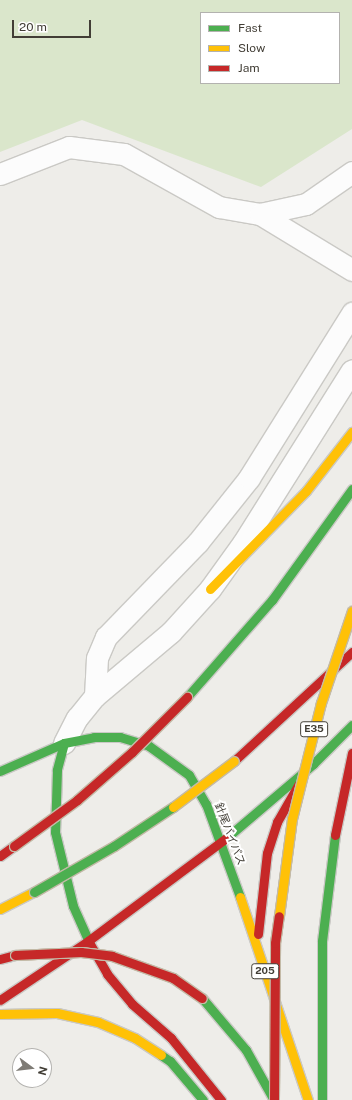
<!DOCTYPE html>
<html>
<head>
<meta charset="utf-8">
<style>
  body { margin:0 }
  #map { position:relative; width:352px; height:1100px; overflow:hidden; background:#eeede9; font-family:"Public Sans","Noto Sans JP",sans-serif }
  div>[style] { position:absolute }
  [style*='--x'] { left:calc(var(--x)*1px); top:calc(var(--y)*1px); width:calc(var(--w)*1px); rotate:calc(var(--a)*1deg) }
  .green>* { inset:0; background:#dae6cb }
  .roads { filter:drop-shadow(1px 0 #cac9c5) drop-shadow(-1px 0 #cac9c5) drop-shadow(0 1px #cac9c5) drop-shadow(0 -1px #cac9c5) }
  .street>* { height:21px; margin:-10.5px; padding:0 10.5px; transform-origin:10.5px; border-radius:10.5px; background:#fcfcfc }
  .fast>* { height:9px; margin:-4.5px; padding:0 4.5px; transform-origin:4.5px; border-radius:4.5px; background:#4caf50 }
  .slow>* { height:9px; margin:-4.5px; padding:0 4.5px; transform-origin:4.5px; border-radius:4.5px; background:#ffc107 }
  .jam>* { height:9px; margin:-4.5px; padding:0 4.5px; transform-origin:4.5px; border-radius:4.5px; background:#c62828 }
  .bridges { filter:drop-shadow(1px 0 #c3baa7) drop-shadow(-1px 0 #c3baa7) drop-shadow(0 1px #c3baa7) drop-shadow(0 -1px #c3baa7) }
  .fast-bridge>* { height:9px; margin:-4.5px; padding:0 4.5px; transform-origin:4.5px; border-radius:4.5px; background:#4caf50 }
  .slow-bridge>* { height:9px; margin:-4.5px; padding:0 4.5px; transform-origin:4.5px; border-radius:4.5px; background:#ffc107 }
  .jam-bridge>* { height:9px; margin:-4.5px; padding:0 4.5px; transform-origin:4.5px; border-radius:4.5px; background:#c62828 }
  span { translate:-50% -50%; white-space:nowrap; text-align:center; line-height:1.15; -webkit-text-stroke:4px #fff; paint-order:stroke }
  .shield-label span { padding:1px 3px; background:#fff; border:1px solid; border-radius:3px; -webkit-text-stroke-width:0 }
  .shield-label { font-size:10px; color:#423e36; font-weight:700 }
  .street-label { font-size:11px; color:#423e36 }
  .legend { position:absolute; left:200px; top:12px; width:140px; height:72px; box-sizing:border-box; background:#fff; border:1px solid #b3b2af; margin:0; padding:5px 7px; list-style:none; font-size:12px; color:#423e36 }
  .legend li { display:flex; align-items:center; gap:8px; height:20px }
  .legend b { width:20px; border:1px solid #b3b2af }
  .north { position:absolute; left:12px; top:1048px; width:40px; height:40px; box-sizing:border-box; background:#fff; border:1px solid #b3b2af; border-radius:50%; rotate:105deg; font-size:11px; font-weight:700; line-height:16px; text-align:center; color:#423e36 }
  .north::after { content:''; display:block; margin:auto; width:14px; height:18px; background:#7e7b75; clip-path:polygon(50% 0,100% 100%,50% 72%,0 100%) }
  .scale { position:absolute; left:12px; top:20px; width:79px; height:18px; box-sizing:border-box; border:2px solid #423e36; border-top:0; padding-left:5px; font-size:12px; line-height:14px; white-space:nowrap; color:#423e36; -webkit-text-stroke:3px #fff; paint-order:stroke }
</style>
</head>
<body>
<div id="map">
  <div class="green">
    <i style="clip-path:polygon(evenodd,0 0,352px 0,352px 129px,261px 187px,82px 120px,0 152px,0 0,201px 13px,339px 13px,339px 83px,201px 83px,201px 13px)"></i>
  </div>
  <div class="roads">
    <div class="street">
      <i style="--x:0;--y:174;--w:74;--a:-21.4"></i>
      <i style="--x:69;--y:147;--w:55;--a:7.3"></i>
      <i style="--x:124;--y:154;--w:109;--a:29.2"></i>
      <i style="--x:219;--y:207;--w:42;--a:9.7"></i>
      <i style="--x:260;--y:214;--w:47;--a:-12.3"></i>
      <i style="--x:306;--y:204;--w:56;--a:-34.8"></i>
      <i style="--x:260;--y:214;--w:108;--a:31.3"></i>
      <i style="--x:95;--y:696;--w:38;--a:-87"></i>
      <i style="--x:97;--y:658;--w:23;--a:-67"></i>
      <i style="--x:106;--y:637;--w:132;--a:-45.9"></i>
      <i style="--x:198;--y:542;--w:82;--a:-51.4"></i>
      <i style="--x:249;--y:478;--w:195;--a:-58"></i>
      <i style="--x:64;--y:743;--w:28;--a:-63"></i>
      <i style="--x:77;--y:718;--w:28;--a:-51"></i>
      <i style="--x:95;--y:696;--w:99;--a:-40.1"></i>
      <i style="--x:171;--y:632;--w:58;--a:-47.8"></i>
      <i style="--x:210;--y:589;--w:57;--a:-54.3"></i>
      <i style="--x:243;--y:543;--w:204;--a:-57.8"></i>
    </div>
    <div class="fast">
      <i style="--x:187;--y:697;--w:129;--a:-48.8"></i>
      <i style="--x:272;--y:600;--w:137;--a:-54.2"></i>
      <i style="--x:64;--y:743;--w:28;--a:105"></i>
      <i style="--x:57;--y:770;--w:62;--a:91.8"></i>
      <i style="--x:55;--y:832;--w:76;--a:76.3"></i>
      <i style="--x:73;--y:906;--w:42;--a:65.9"></i>
      <i style="--x:0;--y:771;--w:70;--a:-23.6"></i>
      <i style="--x:64;--y:743;--w:31;--a:-11"></i>
      <i style="--x:94;--y:737;--w:26;--a:0"></i>
      <i style="--x:120;--y:737;--w:30;--a:17"></i>
      <i style="--x:149;--y:746;--w:49;--a:35.9"></i>
      <i style="--x:189;--y:775;--w:34;--a:60"></i>
      <i style="--x:206;--y:804;--w:99;--a:69.9"></i>
      <i style="--x:225;--y:839;--w:116;--a:-40.4"></i>
      <i style="--x:313;--y:764;--w:55;--a:-45"></i>
      <i style="--x:202;--y:998;--w:68;--a:49.8"></i>
      <i style="--x:246;--y:1050;--w:57;--a:60.8"></i>
      <i style="--x:161;--y:1055;--w:11;--a:34"></i>
      <i style="--x:170;--y:1061;--w:51;--a:49.8"></i>
      <i style="--x:322;--y:1100;--w:159;--a:-90"></i>
      <i style="--x:322;--y:941;--w:107;--a:-83"></i>
    </div>
    <div class="slow">
      <i style="--x:210;--y:589;--w:137;--a:-45.6"></i>
      <i style="--x:306;--y:491;--w:75;--a:-52.1"></i>
      <i style="--x:240;--y:897;--w:214;--a:71.5"></i>
      <i style="--x:0;--y:909;--w:38;--a:-27"></i>
      <i style="--x:0;--y:1014;--w:57;--a:-1"></i>
      <i style="--x:57;--y:1013;--w:42;--a:12.4"></i>
      <i style="--x:98;--y:1022;--w:40;--a:23.4"></i>
      <i style="--x:135;--y:1038;--w:31;--a:33"></i>
    </div>
    <div class="jam">
      <i style="--x:234;--y:761;--w:161;--a:-42.7"></i>
      <i style="--x:335;--y:835;--w:84;--a:-78.3"></i>
      <i style="--x:0;--y:856;--w:17;--a:-36"></i>
      <i style="--x:258;--y:934;--w:81;--a:-83.7"></i>
      <i style="--x:267;--y:853;--w:33;--a:-72"></i>
      <i style="--x:277;--y:822;--w:43;--a:-60.4"></i>
      <i style="--x:90;--y:944;--w:34;--a:60"></i>
      <i style="--x:107;--y:974;--w:39;--a:50"></i>
      <i style="--x:132;--y:1004;--w:52;--a:41.1"></i>
      <i style="--x:171;--y:1038;--w:80;--a:51.1"></i>
      <i style="--x:0;--y:959;--w:16;--a:-15"></i>
      <i style="--x:0;--y:1000;--w:106;--a:-33.8"></i>
      <i style="--x:88;--y:941;--w:171;--a:-36.7"></i>
    </div>
  </div>
  <div class="bridges">
    <div class="fast-bridge">
      <i style="--x:34;--y:892;--w:92;--a:-29.9"></i>
      <i style="--x:114;--y:846;--w:71;--a:-33.5"></i>
    </div>
    <div class="slow-bridge">
      <i style="--x:173;--y:807;--w:76;--a:-37"></i>
      <i style="--x:279;--y:916;--w:98;--a:-82.4"></i>
      <i style="--x:292;--y:819;--w:120;--a:-76"></i>
      <i style="--x:321;--y:703;--w:97;--a:-71.4"></i>
    </div>
    <div class="jam-bridge">
      <i style="--x:14;--y:846;--w:78;--a:-36.1"></i>
      <i style="--x:77;--y:800;--w:73;--a:-41.1"></i>
      <i style="--x:132;--y:752;--w:78;--a:-45"></i>
      <i style="--x:15;--y:955;--w:66;--a:-2.6"></i>
      <i style="--x:81;--y:952;--w:31;--a:7"></i>
      <i style="--x:112;--y:956;--w:65;--a:19.8"></i>
      <i style="--x:173;--y:978;--w:35;--a:35"></i>
      <i style="--x:274;--y:1100;--w:157;--a:-89.6"></i>
      <i style="--x:275;--y:943;--w:27;--a:-82"></i>
    </div>
  </div>
  <div class="shield-label">
    <span style="left:314px;top:729px">E35</span>
    <span style="left:265px;top:971px">205</span>
  </div>
  <div class="street-label">
    <span style="left:230px;top:834px;rotate:69deg">針尾バイパス</span>
  </div>
  <ul class="legend">
  <li><b style="height:5px;background:#4caf50"></b>Fast</li>
  <li><b style="height:5px;background:#ffc107"></b>Slow</li>
  <li><b style="height:5px;background:#c62828"></b>Jam</li>
  </ul>
  <div class="north">N</div>
  <div class="scale">20 m</div>
</div>
</body>
</html>
